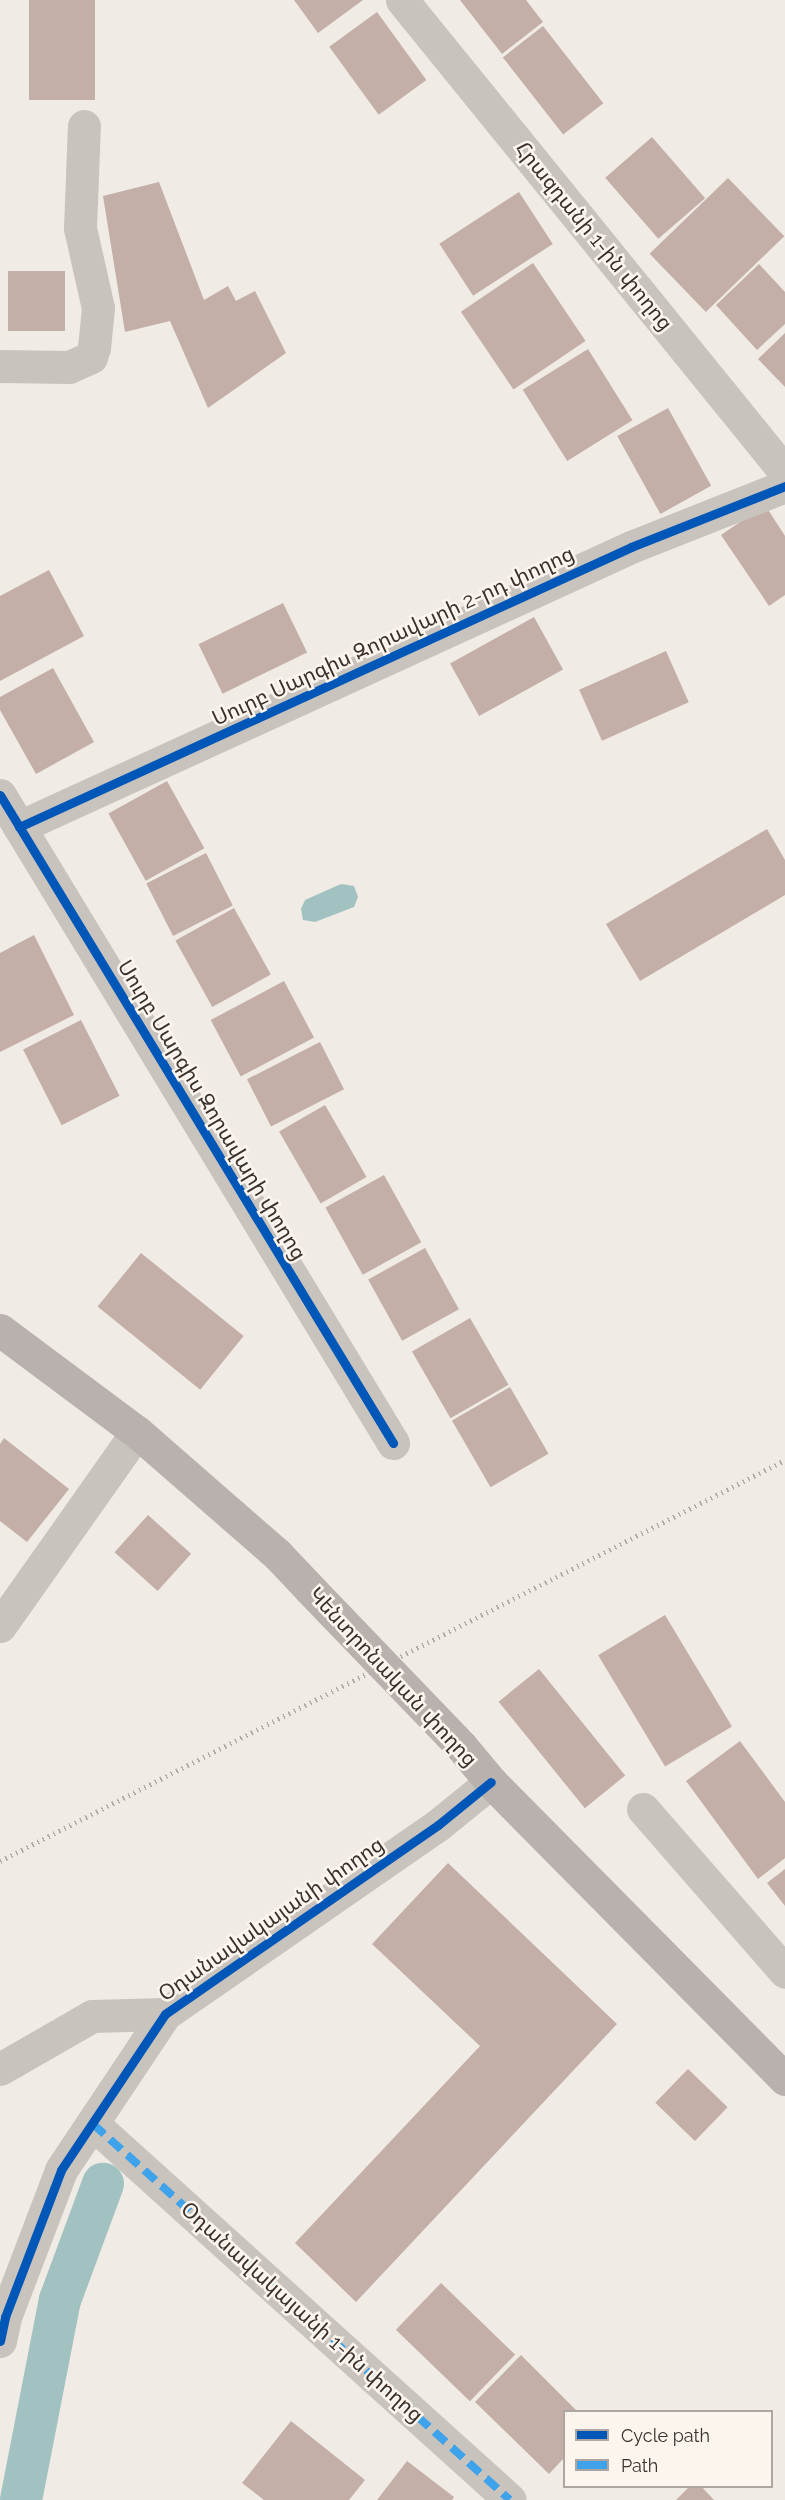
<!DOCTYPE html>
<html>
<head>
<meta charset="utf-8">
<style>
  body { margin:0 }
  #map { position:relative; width:785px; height:2500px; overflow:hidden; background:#f0ebe5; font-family:Raleway,"Noto Sans Armenian",sans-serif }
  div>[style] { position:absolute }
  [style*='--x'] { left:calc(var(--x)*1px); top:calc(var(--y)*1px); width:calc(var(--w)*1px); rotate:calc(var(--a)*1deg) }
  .water>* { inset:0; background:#a1c2c1 }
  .canal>* { height:42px; margin:-21px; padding:0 21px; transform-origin:21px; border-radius:21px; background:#a1c2c1 }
  .building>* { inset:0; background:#c3afa7; transform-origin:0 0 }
  .minor>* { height:33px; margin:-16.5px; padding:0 16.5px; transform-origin:16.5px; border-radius:16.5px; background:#c9c3be }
  .major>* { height:33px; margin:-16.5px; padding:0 16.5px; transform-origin:16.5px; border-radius:16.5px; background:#b8b1ad }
  .rail>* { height:4.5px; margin-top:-2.25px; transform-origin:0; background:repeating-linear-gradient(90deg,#b1aca8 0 1.5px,transparent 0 6px) }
  .major-bridge>* { height:33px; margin:-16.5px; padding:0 16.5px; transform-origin:16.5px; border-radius:16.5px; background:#b8b1ad }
  .quiet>* { height:8px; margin-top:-4px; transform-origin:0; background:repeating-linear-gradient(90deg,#3fa3eb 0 15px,transparent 0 23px) }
  .cycleway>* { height:9px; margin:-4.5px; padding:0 4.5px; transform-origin:4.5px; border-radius:4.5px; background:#0057b8 }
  span { translate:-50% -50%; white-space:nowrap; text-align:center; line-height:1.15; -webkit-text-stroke:5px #fbf5ee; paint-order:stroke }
  .street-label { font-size:21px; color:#3b302b }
  .legend { position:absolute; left:563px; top:2410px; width:210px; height:78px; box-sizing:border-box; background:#fbf5ee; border:2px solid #aea6a0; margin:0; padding:8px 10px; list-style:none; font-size:18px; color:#3b302b }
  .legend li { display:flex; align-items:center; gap:12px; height:30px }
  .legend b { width:30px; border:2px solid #aea6a0 }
</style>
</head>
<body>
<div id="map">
  <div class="water">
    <i style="clip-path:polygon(341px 884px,354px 886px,358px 897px,354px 907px,315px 922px,303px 920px,301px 909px,305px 900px)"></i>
  </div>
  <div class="canal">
    <i style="--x:21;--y:2500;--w:204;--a:-79"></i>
    <i style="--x:60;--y:2300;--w:124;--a:-69.7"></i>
  </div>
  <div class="building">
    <i style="left:29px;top:0;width:66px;height:100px"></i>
    <i style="clip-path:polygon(294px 0,363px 0,318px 33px)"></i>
    <i style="clip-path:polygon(460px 0,526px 0,543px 22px,502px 54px)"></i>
    <i style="left:377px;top:12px;width:84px;height:59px;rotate:54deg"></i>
    <i style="left:543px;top:26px;width:98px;height:51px;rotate:52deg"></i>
    <i style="left:652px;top:137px;width:81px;height:62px;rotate:49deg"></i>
    <i style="left:728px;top:178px;width:81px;height:109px;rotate:46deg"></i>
    <i style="clip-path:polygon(159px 182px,204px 300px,228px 286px,236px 301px,255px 291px,286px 353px,208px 408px,170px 321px,125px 332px,103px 196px)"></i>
    <i style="left:519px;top:192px;width:62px;height:95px;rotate:57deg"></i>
    <i style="left:533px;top:263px;width:94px;height:87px;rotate:56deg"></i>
    <i style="clip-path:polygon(759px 264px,785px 292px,785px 324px,757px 350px,716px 305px)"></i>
    <i style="left:65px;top:271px;width:60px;height:57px;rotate:90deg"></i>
    <i style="clip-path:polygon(785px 333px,785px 387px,758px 359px)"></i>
    <i style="left:588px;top:349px;width:84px;height:77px;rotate:58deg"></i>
    <i style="left:668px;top:408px;width:89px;height:58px;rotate:61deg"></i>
    <i style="clip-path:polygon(765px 505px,785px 536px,785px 595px,769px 606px,721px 535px)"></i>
    <i style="clip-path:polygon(49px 570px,84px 636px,0 681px,0 596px)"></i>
    <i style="left:283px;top:603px;width:55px;height:94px;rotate:64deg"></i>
    <i style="left:534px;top:617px;width:60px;height:96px;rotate:61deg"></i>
    <i style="left:666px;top:651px;width:56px;height:95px;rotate:66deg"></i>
    <i style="clip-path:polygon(53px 668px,94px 742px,36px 774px,0 710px,0 697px)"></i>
    <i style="left:167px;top:781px;width:77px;height:67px;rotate:61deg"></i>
    <i style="clip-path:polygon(767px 829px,785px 860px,785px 895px,640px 981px,606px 924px)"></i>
    <i style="left:206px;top:853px;width:59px;height:67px;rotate:63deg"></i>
    <i style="left:234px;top:908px;width:76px;height:67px;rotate:61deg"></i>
    <i style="clip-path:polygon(34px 935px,74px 1015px,0 1052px,0 953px)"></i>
    <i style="left:284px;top:981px;width:64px;height:83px;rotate:62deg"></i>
    <i style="left:81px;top:1020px;width:85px;height:65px;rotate:63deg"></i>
    <i style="left:320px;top:1042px;width:53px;height:82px;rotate:63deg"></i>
    <i style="left:325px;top:1105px;width:83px;height:53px;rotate:60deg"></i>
    <i style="left:384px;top:1175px;width:77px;height:67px;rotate:61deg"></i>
    <i style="left:425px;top:1248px;width:70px;height:65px;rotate:61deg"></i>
    <i style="left:141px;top:1253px;width:132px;height:69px;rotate:39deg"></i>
    <i style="left:470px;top:1318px;width:77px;height:67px;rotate:60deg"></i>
    <i style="left:510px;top:1387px;width:77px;height:67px;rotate:60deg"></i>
    <i style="clip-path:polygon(4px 1438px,69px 1489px,27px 1542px,0 1521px,0 1444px)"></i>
    <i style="left:148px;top:1515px;width:58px;height:50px;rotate:42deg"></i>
    <i style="left:665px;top:1615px;width:130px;height:78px;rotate:59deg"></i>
    <i style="left:539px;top:1669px;width:137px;height:52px;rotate:51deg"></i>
    <i style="clip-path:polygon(740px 1741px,785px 1802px,785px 1858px,758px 1879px,686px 1781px)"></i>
    <i style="clip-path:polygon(448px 1863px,617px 2024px,356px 2302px,295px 2243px,480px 2046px,372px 1944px)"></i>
    <i style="clip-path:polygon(785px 1869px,785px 1906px,767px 1883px)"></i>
    <i style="left:688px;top:2069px;width:55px;height:47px;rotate:44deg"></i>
    <i style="left:441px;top:2283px;width:103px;height:65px;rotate:44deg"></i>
    <i style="clip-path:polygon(521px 2355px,578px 2412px,564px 2412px,564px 2458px,549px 2474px,475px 2402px)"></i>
    <i style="clip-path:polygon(291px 2421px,365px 2480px,349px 2500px,264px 2500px,242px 2483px)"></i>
    <i style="clip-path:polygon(407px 2461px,454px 2497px,452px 2500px,377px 2500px)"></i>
    <i style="clip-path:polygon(690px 2486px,701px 2486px,714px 2500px,676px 2500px)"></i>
  </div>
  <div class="minor">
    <i style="--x:402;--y:0;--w:608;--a:50.94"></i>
    <i style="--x:0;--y:366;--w:69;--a:0.8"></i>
    <i style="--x:69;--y:367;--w:24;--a:-24"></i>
    <i style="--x:91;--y:357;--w:9;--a:-72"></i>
    <i style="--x:94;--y:348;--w:40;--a:-84.3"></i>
    <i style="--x:98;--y:308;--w:82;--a:-102.7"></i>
    <i style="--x:80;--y:228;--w:102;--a:-87.8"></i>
    <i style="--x:0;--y:795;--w:758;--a:58.76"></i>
    <i style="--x:19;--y:827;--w:673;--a:-24.58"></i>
    <i style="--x:631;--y:547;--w:166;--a:-21.6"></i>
    <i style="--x:0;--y:1626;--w:237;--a:-54.8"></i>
    <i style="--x:643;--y:1809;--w:216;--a:48.9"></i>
    <i style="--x:0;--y:2069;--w:106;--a:-29.9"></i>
    <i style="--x:92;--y:2016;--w:73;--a:-1.6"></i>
    <i style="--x:93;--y:2124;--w:561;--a:42.04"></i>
    <i style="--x:0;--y:2341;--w:25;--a:-78"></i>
    <i style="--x:5;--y:2317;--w:157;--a:-69.1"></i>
    <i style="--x:61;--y:2170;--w:187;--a:-56.3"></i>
    <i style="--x:165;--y:2014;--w:332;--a:-34.7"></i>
    <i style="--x:438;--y:1825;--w:68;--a:-39.1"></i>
  </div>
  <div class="major">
    <i style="--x:0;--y:1330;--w:171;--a:36.7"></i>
    <i style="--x:137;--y:1432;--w:186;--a:41.1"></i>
    <i style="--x:277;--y:1554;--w:48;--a:46.7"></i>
    <i style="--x:461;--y:1746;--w:47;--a:50.2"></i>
    <i style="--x:491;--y:1782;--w:418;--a:45.3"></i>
  </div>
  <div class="rail">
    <i style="--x:0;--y:1861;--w:881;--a:-27.06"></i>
  </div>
  <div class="major-bridge">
    <i style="--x:310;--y:1589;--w:218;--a:46.1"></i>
  </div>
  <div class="quiet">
    <i style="--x:93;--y:2124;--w:561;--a:42.04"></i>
  </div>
  <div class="cycleway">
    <i style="--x:0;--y:795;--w:758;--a:58.76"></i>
    <i style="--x:19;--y:827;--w:673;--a:-24.58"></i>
    <i style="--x:631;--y:547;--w:166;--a:-21.6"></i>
    <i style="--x:0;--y:2341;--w:25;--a:-78"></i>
    <i style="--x:5;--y:2317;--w:157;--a:-69.1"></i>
    <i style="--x:61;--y:2170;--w:187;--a:-56.3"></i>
    <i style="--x:165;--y:2014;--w:332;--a:-34.7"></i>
    <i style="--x:438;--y:1825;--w:68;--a:-39.1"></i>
  </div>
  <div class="street-label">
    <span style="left:594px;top:236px;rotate:51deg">Հրազդանի 1-ին փողոց</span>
    <span style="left:393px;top:636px;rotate:-25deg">Սուրբ Սարգիս Զորավարի 2-րդ փողոց</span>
    <span style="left:212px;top:1110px;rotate:59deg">Սուրբ Սարգիս Զորավարի փողոց</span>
    <span style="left:393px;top:1677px;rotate:47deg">Կենտրոնական փողոց</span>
    <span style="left:271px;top:1919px;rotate:-35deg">Օդանավակայանի փողոց</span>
    <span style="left:302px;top:2312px;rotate:42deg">Օդանավակայանի 1-ին փողոց</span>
  </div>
  <ul class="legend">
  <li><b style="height:8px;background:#0057b8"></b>Cycle path</li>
  <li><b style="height:8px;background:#3fa3eb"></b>Path</li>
  </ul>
</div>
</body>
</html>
